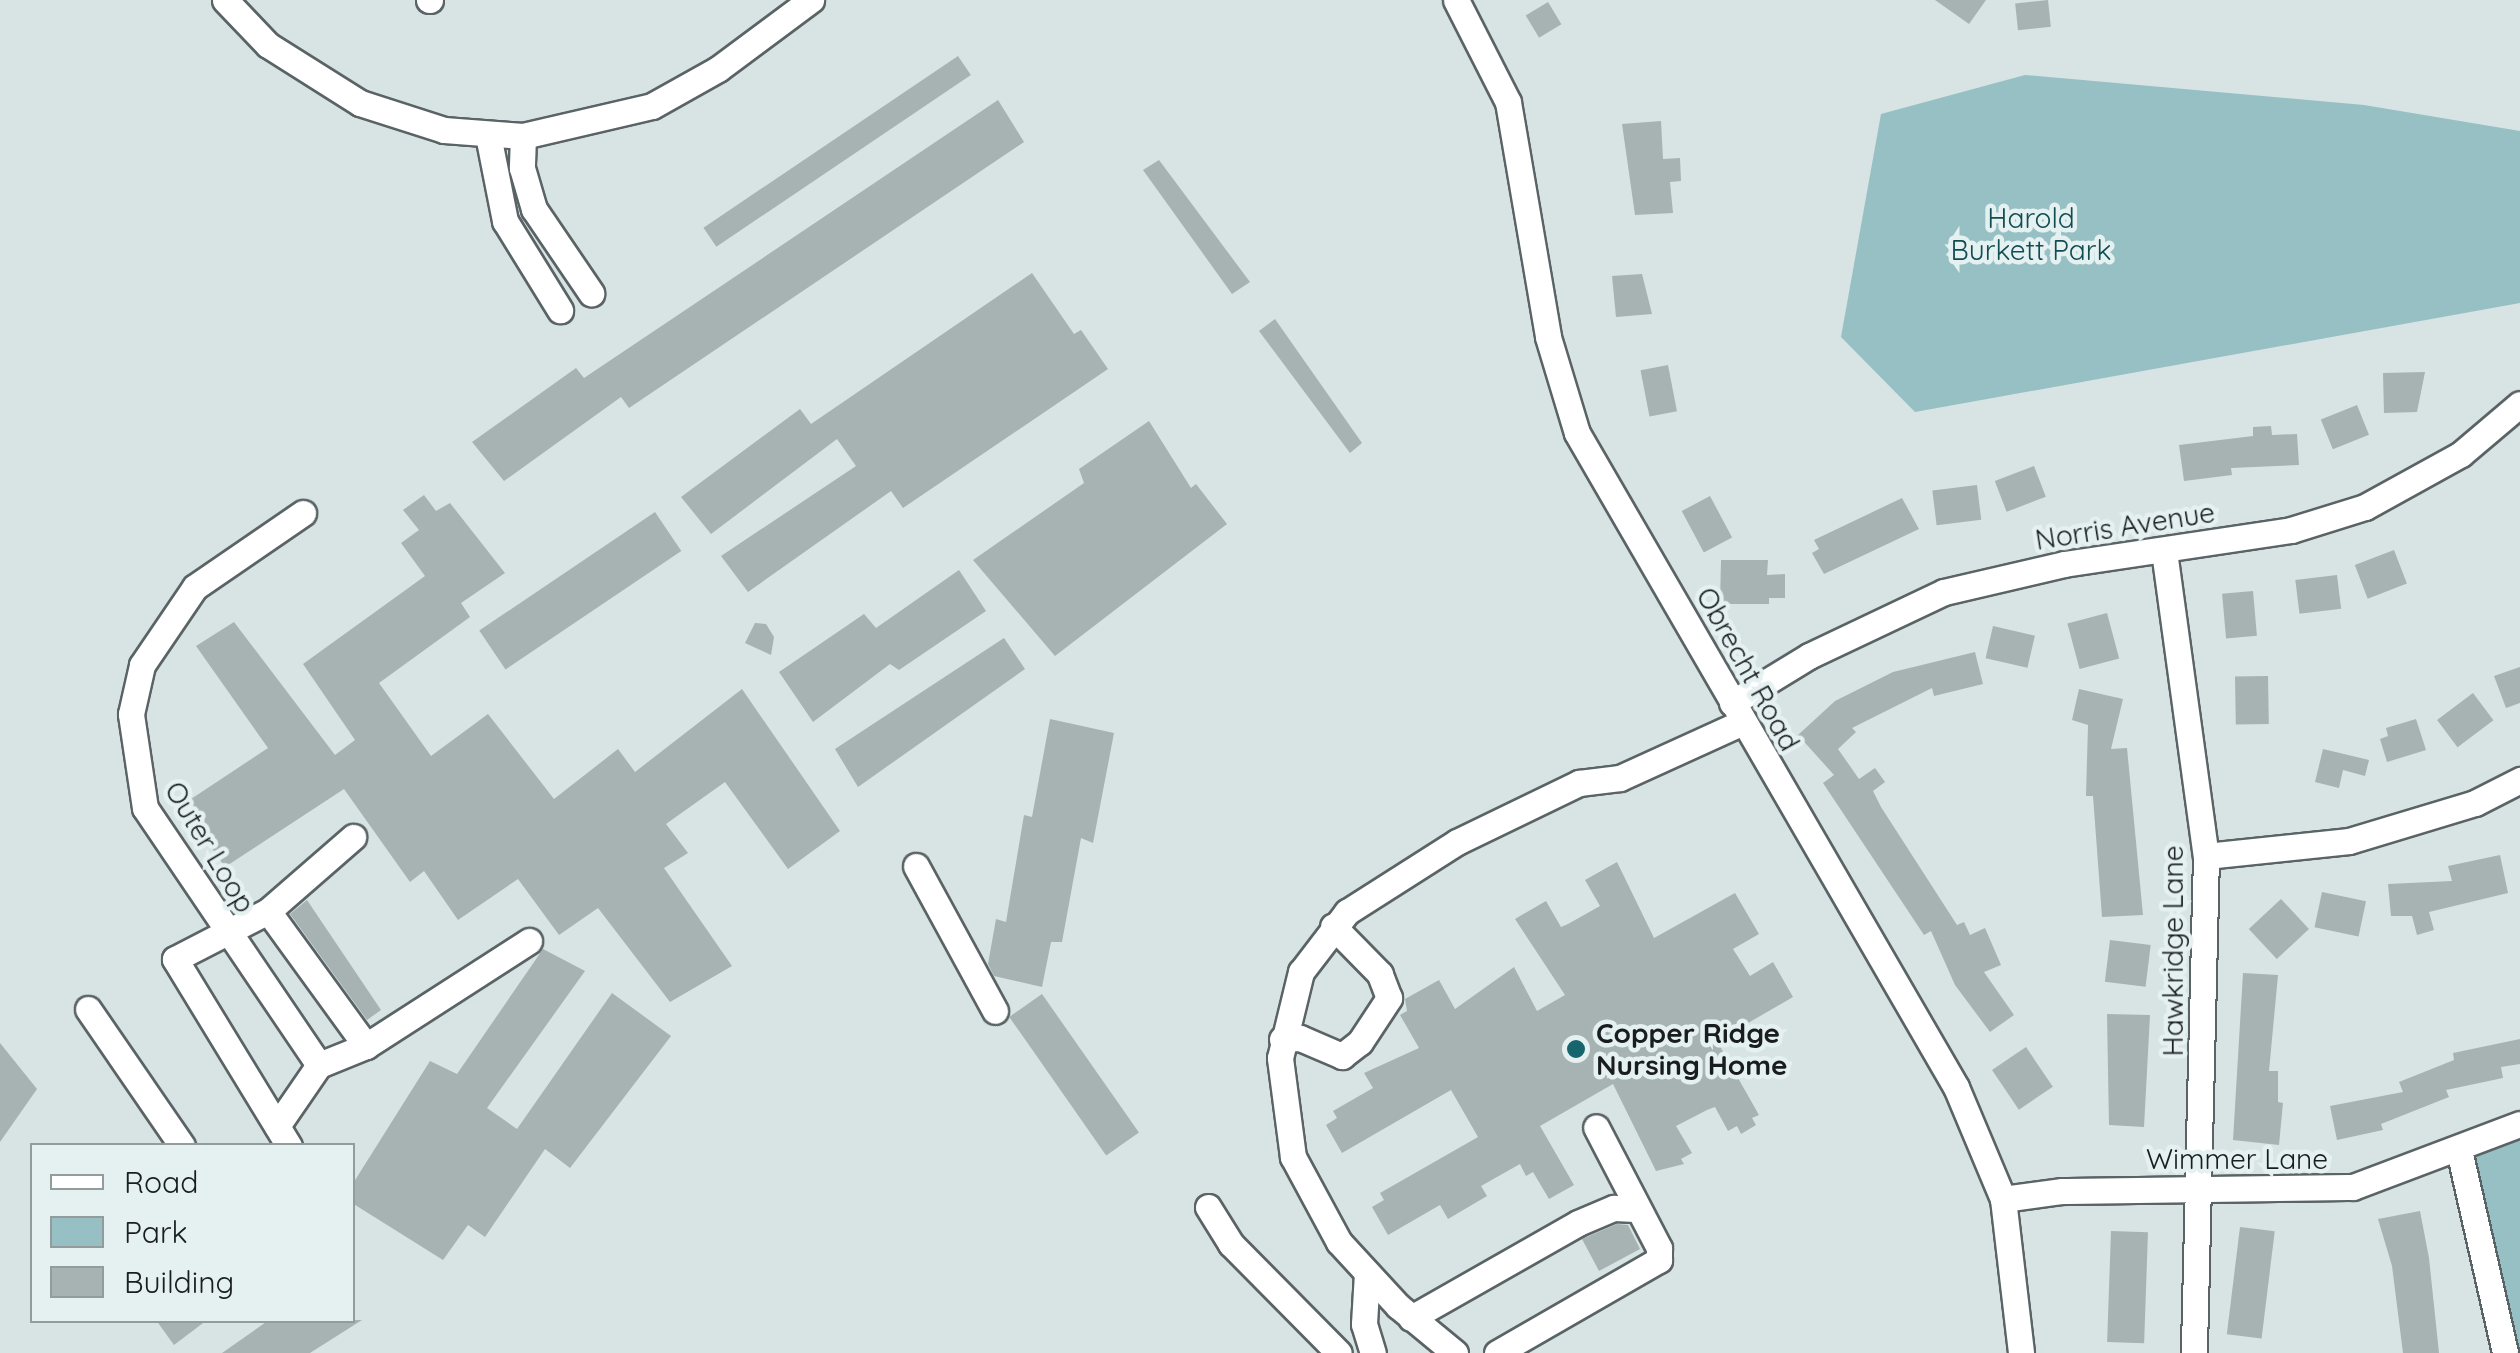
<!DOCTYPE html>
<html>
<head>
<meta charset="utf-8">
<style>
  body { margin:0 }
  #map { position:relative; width:2520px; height:1353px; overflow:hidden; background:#d8e3e4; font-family:Quicksand,sans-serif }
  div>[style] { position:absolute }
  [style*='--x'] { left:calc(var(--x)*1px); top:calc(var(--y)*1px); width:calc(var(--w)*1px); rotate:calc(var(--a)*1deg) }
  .green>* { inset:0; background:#96c0c4 }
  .building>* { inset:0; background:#a7b2b3; transform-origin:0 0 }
  .roads { filter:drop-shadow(2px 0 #5a6365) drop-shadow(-2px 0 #5a6365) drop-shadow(0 2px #5a6365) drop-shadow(0 -2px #5a6365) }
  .minor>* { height:25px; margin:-12.5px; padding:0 12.5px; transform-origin:12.5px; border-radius:12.5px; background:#fff }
  .dots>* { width:28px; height:28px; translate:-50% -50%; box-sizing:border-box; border:5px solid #e5f0f1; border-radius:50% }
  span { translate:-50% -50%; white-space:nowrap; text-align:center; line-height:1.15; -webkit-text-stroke:9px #e5f0f1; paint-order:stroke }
  .park-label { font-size:28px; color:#104d53 }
  .street-label { font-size:28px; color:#191d1e }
  .poi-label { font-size:28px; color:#191d1e; font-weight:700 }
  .left { translate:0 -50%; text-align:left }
  .legend { position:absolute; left:30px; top:1143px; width:325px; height:180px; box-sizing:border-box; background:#e5f0f1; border:2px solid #939c9d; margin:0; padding:12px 18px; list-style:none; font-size:30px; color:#191d1e }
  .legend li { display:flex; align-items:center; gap:20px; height:50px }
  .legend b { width:50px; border:2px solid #939c9d }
</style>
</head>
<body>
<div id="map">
  <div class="green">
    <i style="clip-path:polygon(2025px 75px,2364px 105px,2520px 131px,2520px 303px,1915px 412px,1841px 337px,1881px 114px)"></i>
    <i style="clip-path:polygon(2520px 1130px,2520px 1353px,2505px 1353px,2459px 1150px)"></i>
  </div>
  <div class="building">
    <i style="clip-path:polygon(1935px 0,1986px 0,1969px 24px)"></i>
    <i style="left:2048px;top:0;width:27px;height:33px;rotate:84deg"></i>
    <i style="left:1548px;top:2px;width:26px;height:26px;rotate:59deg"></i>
    <i style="left:958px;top:56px;width:23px;height:307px;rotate:56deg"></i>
    <i style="clip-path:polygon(998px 100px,1024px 142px,629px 408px,621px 397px,504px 481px,472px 442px,576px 368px,584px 378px)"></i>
    <i style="clip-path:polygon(1661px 121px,1663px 159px,1680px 158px,1681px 181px,1670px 182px,1673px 213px,1635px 215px,1622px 124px)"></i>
    <i style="clip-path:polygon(1159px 160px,1250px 282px,1232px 294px,1143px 170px)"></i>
    <i style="clip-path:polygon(1032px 273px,1074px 334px,1081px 330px,1108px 369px,903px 508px,891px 491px,748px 592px,721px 556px,856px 466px,837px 439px,711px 534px,681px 497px,800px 409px,811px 424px)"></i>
    <i style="clip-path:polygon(1642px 274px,1652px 314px,1616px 317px,1612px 276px)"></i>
    <i style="clip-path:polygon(1275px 319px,1362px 443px,1350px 453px,1259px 331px)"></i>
    <i style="left:1668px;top:365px;width:47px;height:28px;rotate:79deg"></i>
    <i style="clip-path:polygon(2425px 372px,2417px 412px,2384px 413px,2383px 373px)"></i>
    <i style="left:2357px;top:405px;width:32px;height:39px;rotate:68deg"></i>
    <i style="clip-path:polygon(1149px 421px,1191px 488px,1196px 484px,1227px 524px,1055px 656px,973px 560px,1084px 483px,1079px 469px)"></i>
    <i style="clip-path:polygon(2271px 426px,2272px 435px,2297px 434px,2299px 465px,2231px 468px,2232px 475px,2184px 481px,2179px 445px,2253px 436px,2253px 427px)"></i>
    <i style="left:2034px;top:466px;width:33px;height:42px;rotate:69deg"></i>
    <i style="left:1977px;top:485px;width:35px;height:45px;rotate:83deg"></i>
    <i style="clip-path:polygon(424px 495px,436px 511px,450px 503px,505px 573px,461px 603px,470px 617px,379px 683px,431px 756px,488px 714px,554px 799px,618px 749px,635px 772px,742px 689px,840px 831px,788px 869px,725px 782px,666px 824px,688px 853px,664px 868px,732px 966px,670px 1002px,598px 908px,559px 935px,518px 879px,458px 920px,424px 871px,410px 882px,344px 789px,225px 867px,182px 805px,268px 748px,196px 646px,234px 622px,335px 755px,355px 740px,303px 664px,425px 576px,401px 543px,419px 530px,403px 510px)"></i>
    <i style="left:1710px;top:496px;width:47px;height:32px;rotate:62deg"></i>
    <i style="clip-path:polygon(1902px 498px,1919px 529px,1824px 574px,1812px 553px,1819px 549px,1814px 540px)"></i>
    <i style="left:655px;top:512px;width:47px;height:212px;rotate:56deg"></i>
    <i style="left:2394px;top:550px;width:36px;height:42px;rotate:69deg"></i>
    <i style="clip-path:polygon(1721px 560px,1768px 560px,1767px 575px,1785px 574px,1785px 598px,1769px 598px,1769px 604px,1720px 604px)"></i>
    <i style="clip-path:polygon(959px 570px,986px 611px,899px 670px,890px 664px,813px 722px,779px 672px,864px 614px,876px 628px)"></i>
    <i style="left:2337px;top:575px;width:34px;height:42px;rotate:83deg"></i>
    <i style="left:2253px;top:591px;width:45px;height:31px;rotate:85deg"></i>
    <i style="left:2107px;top:613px;width:47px;height:41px;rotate:75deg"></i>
    <i style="clip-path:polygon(755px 623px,766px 624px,774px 637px,771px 655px,745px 643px)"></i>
    <i style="left:1993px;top:626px;width:43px;height:33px;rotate:13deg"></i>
    <i style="clip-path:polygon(1004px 638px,1025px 669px,858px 787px,835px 749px)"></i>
    <i style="clip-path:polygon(1975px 652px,1983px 684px,1934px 696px,1932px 688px,1852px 728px,1856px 732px,1838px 749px,1859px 779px,1875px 768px,1885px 782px,1873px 791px,1881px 807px,1957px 925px,1964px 922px,1970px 935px,1985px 928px,2001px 965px,1984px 972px,2014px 1015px,1990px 1032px,1955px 985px,1931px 931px,1924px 935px,1823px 783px,1834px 775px,1798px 735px,1835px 701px,1893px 672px)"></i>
    <i style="clip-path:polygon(2520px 667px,2520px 703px,2506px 708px,2494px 676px)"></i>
    <i style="left:2268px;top:676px;width:48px;height:33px;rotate:89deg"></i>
    <i style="clip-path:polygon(2079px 689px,2123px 699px,2111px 749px,2127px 748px,2143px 915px,2102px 917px,2093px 796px,2086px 796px,2088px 725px,2072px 720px)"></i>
    <i style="left:2473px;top:693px;width:34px;height:45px;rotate:53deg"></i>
    <i style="clip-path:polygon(1050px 719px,1114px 733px,1093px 843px,1081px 838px,1062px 942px,1051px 942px,1042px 987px,994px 976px,988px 964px,996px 919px,1006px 922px,1024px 815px,1032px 817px)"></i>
    <i style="clip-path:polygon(2416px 719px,2426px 750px,2387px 762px,2380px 739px,2388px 736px,2386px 728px)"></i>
    <i style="clip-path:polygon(2323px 749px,2369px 760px,2365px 776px,2343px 770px,2339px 788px,2315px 782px)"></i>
    <i style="clip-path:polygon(2500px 855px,2508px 893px,2429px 912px,2434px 930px,2417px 935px,2412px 916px,2391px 916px,2388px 884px,2452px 881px,2448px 866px)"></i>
    <i style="clip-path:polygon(1617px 862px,1654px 938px,1735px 893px,1759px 934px,1733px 949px,1750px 976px,1773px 962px,1793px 997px,1717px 1041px,1759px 1115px,1752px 1118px,1756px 1125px,1741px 1134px,1737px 1126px,1728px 1131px,1715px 1107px,1707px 1110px,1676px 1126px,1692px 1153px,1681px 1159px,1684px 1164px,1656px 1171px,1613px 1084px,1540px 1126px,1574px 1185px,1549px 1199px,1533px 1172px,1526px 1176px,1520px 1164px,1481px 1186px,1487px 1196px,1448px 1219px,1440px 1205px,1388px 1235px,1372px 1207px,1384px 1200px,1380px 1193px,1478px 1137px,1451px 1090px,1342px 1153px,1326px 1125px,1337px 1118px,1333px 1111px,1373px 1088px,1364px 1073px,1419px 1048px,1400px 1015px,1407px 1011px,1405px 999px,1439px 980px,1455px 1009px,1514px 967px,1537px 1011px,1565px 995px,1515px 919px,1546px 901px,1561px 927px,1568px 924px,1600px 906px,1585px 880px)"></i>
    <i style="left:2322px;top:892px;width:45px;height:36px;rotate:12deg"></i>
    <i style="left:2281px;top:899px;width:41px;height:44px;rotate:47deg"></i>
    <i style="clip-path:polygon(307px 900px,381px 1010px,367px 1020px,290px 914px)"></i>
    <i style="left:2110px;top:940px;width:41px;height:42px;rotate:7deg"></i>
    <i style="clip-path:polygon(543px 949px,585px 971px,487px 1108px,517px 1129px,612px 993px,671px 1036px,570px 1168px,545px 1149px,485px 1237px,468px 1225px,443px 1260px,352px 1203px,352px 1185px,430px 1061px,457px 1074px)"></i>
    <i style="clip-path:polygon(2243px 973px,2278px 975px,2269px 1071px,2278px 1071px,2278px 1102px,2283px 1103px,2279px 1145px,2233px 1140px)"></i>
    <i style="left:1042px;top:994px;width:169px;height:40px;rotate:55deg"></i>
    <i style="clip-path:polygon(2107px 1014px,2150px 1015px,2144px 1127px,2109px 1125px)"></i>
    <i style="clip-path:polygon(2520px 1039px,2520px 1064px,2501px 1067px,2503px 1078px,2446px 1090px,2449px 1097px,2381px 1124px,2383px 1130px,2337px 1140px,2330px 1106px,2403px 1092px,2399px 1082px,2454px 1060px,2453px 1053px)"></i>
    <i style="clip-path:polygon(0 1043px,37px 1089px,0 1142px)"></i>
    <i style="left:2026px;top:1047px;width:48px;height:41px;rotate:56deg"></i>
    <i style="clip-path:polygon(2420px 1211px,2429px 1258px,2439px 1353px,2403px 1353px,2392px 1266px,2378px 1219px)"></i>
    <i style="clip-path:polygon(1617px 1224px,1628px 1225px,1640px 1249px,1599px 1271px,1582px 1239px)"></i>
    <i style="left:2240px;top:1227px;width:35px;height:108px;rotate:7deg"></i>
    <i style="left:2111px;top:1231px;width:37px;height:111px;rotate:2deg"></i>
    <i style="clip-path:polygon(156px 1320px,207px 1320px,174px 1345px)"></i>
    <i style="clip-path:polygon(269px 1320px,362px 1320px,310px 1353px,222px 1353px)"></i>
  </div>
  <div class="roads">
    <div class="minor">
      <i style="--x:225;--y:0;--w:62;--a:46.3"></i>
      <i style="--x:268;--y:45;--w:109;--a:32.2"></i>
      <i style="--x:360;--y:103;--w:88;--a:17.8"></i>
      <i style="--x:444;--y:130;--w:79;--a:4.3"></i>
      <i style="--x:523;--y:136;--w:132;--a:-13.1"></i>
      <i style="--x:652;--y:106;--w:76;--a:-29.3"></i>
      <i style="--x:718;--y:69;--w:116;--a:-36.6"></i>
      <i style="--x:429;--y:0;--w:1;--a:0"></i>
      <i style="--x:1456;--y:0;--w:114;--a:63"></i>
      <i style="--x:1508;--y:102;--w:238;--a:80.3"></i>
      <i style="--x:1548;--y:337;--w:100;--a:73.2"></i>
      <i style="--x:1577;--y:433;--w:756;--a:59.91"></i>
      <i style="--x:1956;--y:1087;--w:121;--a:67.2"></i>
      <i style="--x:2003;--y:1199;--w:155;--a:83.3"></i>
      <i style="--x:488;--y:135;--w:88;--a:78.8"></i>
      <i style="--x:505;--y:221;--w:105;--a:58.3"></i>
      <i style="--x:523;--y:136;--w:32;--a:92"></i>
      <i style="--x:522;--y:168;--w:43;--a:73.7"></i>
      <i style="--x:534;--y:209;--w:102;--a:55.8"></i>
      <i style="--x:2164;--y:551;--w:308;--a:82.2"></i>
      <i style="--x:2206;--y:856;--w:497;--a:91.4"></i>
      <i style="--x:1732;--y:703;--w:90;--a:-31.4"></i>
      <i style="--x:1809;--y:656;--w:149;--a:-25.4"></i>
      <i style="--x:1944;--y:592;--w:123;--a:-13.1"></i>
      <i style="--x:2064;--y:564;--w:230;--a:-8.5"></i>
      <i style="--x:2291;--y:530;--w:77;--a:-17.3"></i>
      <i style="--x:2365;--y:507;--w:110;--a:-28.9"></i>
      <i style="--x:2461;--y:454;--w:77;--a:-40.3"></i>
      <i style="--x:2206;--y:856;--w:144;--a:-6"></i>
      <i style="--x:2349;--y:841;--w:132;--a:-16.8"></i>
      <i style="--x:2475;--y:803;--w:51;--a:-27.1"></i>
      <i style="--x:916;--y:866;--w:165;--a:61.4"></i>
      <i style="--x:268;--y:911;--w:113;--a:-41"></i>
      <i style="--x:88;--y:1009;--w:166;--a:55.5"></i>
      <i style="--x:1282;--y:1039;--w:18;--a:-3"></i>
      <i style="--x:1300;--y:1038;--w:46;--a:23.2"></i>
      <i style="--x:1342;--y:1056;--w:23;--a:-38"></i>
      <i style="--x:1360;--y:1042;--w:53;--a:-56.6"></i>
      <i style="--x:1389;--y:998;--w:26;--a:-111"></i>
      <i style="--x:1380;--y:974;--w:67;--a:-134.4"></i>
      <i style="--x:366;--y:1046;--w:194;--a:-32.8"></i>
      <i style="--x:277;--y:1126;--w:74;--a:-55.5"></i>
      <i style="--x:319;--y:1065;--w:310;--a:-124.1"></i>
      <i style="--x:145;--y:808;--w:95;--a:-98.5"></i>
      <i style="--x:131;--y:714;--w:50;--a:-77.3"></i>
      <i style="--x:142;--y:665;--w:94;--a:-55.8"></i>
      <i style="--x:195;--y:587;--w:131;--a:-34.4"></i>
      <i style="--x:289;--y:1146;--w:219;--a:-121.4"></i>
      <i style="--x:175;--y:959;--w:105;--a:-27.3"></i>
      <i style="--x:268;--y:911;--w:167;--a:54"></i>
      <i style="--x:366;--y:1046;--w:51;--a:158"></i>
      <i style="--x:2459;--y:1150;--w:208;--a:77.2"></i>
      <i style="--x:2003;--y:1199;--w:60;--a:-7.7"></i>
      <i style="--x:2062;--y:1191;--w:291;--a:-0.8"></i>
      <i style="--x:2353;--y:1187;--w:178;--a:-20.7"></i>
      <i style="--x:1208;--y:1207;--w:44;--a:58.1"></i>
      <i style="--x:1231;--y:1244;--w:153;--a:45.3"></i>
      <i style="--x:1367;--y:1273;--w:51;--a:93.4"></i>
      <i style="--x:1364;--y:1324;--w:30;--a:73"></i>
      <i style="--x:1411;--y:1318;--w:192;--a:-29.6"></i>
      <i style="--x:1578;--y:1223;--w:39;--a:-23"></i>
      <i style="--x:1614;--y:1208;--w:21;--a:3"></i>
      <i style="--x:1455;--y:1353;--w:74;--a:-140.5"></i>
      <i style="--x:1398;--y:1306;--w:87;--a:-132.7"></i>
      <i style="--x:1339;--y:1242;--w:97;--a:-118.4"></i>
      <i style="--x:1293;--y:1157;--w:100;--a:-97.5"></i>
      <i style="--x:1280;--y:1058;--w:89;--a:-76.3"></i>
      <i style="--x:1301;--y:972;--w:76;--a:-52.5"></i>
      <i style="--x:1347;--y:912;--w:130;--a:-32.5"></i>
      <i style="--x:1457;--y:842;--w:136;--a:-25.8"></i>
      <i style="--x:1579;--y:783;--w:41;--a:-7"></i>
      <i style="--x:1620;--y:778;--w:135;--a:-24.5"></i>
      <i style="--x:1497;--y:1353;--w:187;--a:-29.9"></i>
      <i style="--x:1659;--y:1260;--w:12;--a:-90"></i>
      <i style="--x:1659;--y:1248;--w:136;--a:-117.5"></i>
    </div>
  </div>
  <div class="dots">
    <i style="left:1576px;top:1049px;background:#16646c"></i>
  </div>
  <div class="park-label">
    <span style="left:2031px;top:234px">Harold<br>Burkett Park</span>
  </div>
  <div class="street-label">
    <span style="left:2125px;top:526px;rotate:-9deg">Norris Avenue</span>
    <span style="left:1748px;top:669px;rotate:61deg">Obrecht Road</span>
    <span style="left:210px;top:847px;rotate:59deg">Outer Loop</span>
    <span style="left:2173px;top:951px;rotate:-90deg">Hawkridge Lane</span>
    <span style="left:2237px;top:1159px">Wimmer Lane</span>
  </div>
  <div class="poi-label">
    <span class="left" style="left:1596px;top:1049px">Copper Ridge<br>Nursing Home</span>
  </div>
  <ul class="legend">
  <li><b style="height:12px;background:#fff"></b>Road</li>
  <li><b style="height:28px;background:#96c0c4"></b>Park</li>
  <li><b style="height:28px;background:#a7b2b3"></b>Building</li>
  </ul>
</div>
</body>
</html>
